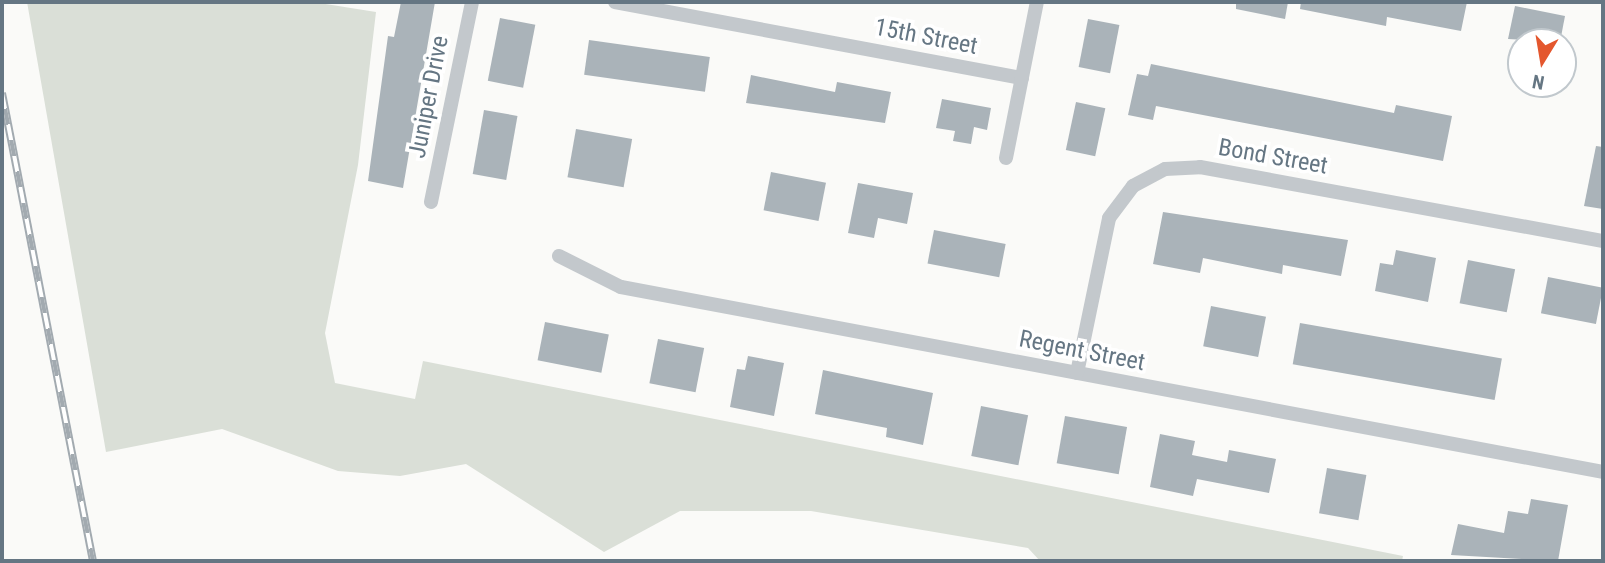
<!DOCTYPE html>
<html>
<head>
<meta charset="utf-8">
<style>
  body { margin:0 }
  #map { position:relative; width:1605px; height:563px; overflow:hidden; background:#fafaf8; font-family:"Roboto Condensed",sans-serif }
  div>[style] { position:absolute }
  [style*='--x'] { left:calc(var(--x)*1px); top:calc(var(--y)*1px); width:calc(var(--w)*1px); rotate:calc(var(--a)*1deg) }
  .green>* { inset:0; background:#dadfd7 }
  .building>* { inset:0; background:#aab3b9; transform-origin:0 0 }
  .street>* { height:14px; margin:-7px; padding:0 7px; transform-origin:7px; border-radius:7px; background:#c3c8cc }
  .rail>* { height:8px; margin-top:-4px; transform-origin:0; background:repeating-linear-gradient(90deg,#fff 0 16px,#a2aab0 0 32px); box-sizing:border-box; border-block:2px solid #a2aab0 }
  span { translate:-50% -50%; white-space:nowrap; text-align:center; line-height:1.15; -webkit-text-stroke:7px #fff; paint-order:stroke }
  .street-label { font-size:24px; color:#657683 }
  .frame { position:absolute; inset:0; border:4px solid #657683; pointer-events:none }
  .north { position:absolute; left:1507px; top:28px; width:70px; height:70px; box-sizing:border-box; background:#fff; border:2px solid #c1c8cd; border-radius:50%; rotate:191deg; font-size:19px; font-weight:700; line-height:28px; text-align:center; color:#657683 }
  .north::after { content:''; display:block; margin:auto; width:24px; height:32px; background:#e4572e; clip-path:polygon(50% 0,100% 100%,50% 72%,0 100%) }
</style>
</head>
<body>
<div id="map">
  <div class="green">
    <i style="clip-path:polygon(27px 2px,313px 2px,376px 12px,358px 165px,325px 333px,335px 383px,415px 399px,423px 361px,1403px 556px,1402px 561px,1040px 561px,1028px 548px,811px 511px,680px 511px,604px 552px,466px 464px,400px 476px,338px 471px,222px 429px,106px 452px)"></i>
  </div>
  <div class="building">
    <i style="clip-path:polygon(401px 2px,435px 2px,403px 188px,368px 181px,388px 36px,394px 37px)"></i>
    <i style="clip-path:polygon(1236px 2px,1288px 2px,1285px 19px,1236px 9px)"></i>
    <i style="clip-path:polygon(1301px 2px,1467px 2px,1461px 31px,1387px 17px,1386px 26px,1300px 9px)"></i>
    <i style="clip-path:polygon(1515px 6px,1565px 16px,1560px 42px,1508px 39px)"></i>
    <i style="left:500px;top:18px;width:36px;height:64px;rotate:11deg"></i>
    <i style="left:1088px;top:19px;width:32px;height:49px;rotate:11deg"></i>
    <i style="left:589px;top:40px;width:122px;height:35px;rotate:8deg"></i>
    <i style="clip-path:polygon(1151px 64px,1394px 113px,1396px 105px,1452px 116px,1443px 161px,1156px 106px,1153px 120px,1128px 115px,1137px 74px,1148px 76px)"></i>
    <i style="clip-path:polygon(751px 75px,835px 92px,837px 82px,891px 92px,885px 123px,746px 103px)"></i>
    <i style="clip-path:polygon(942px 99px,991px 108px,987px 130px,974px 127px,971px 144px,953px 141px,955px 131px,936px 128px)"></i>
    <i style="left:1076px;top:102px;width:30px;height:49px;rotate:12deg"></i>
    <i style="left:484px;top:110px;width:34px;height:65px;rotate:10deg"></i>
    <i style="left:576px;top:129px;width:57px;height:49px;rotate:10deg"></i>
    <i style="clip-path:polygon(1596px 146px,1603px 147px,1603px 209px,1584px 206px)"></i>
    <i style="left:771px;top:172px;width:56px;height:39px;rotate:11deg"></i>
    <i style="clip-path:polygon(858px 183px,913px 193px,907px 224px,878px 218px,874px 238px,848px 233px)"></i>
    <i style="clip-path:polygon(1163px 212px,1348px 240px,1341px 276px,1283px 265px,1282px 274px,1203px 258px,1200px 273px,1153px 264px)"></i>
    <i style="left:934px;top:230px;width:73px;height:34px;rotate:11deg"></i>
    <i style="clip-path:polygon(1396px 250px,1436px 258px,1428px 302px,1375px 291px,1380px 263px,1393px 265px)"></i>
    <i style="left:1468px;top:260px;width:48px;height:44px;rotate:11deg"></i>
    <i style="left:1548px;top:277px;width:56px;height:37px;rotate:11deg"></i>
    <i style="left:1211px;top:306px;width:56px;height:41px;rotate:11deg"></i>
    <i style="left:545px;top:322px;width:65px;height:39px;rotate:11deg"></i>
    <i style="left:1300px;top:323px;width:205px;height:42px;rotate:10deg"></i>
    <i style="left:658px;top:339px;width:47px;height:45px;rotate:11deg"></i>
    <i style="clip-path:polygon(748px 356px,784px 363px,774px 416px,730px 407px,737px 369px,745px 370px)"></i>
    <i style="clip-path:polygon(823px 370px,933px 393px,923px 445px,886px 437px,887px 428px,815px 414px)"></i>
    <i style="left:981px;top:406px;width:48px;height:51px;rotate:11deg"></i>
    <i style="left:1065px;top:416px;width:63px;height:48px;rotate:10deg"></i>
    <i style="clip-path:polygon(1160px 434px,1195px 441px,1192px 455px,1227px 462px,1229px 450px,1276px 459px,1269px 493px,1197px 479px,1193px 496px,1150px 487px)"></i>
    <i style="left:1327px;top:468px;width:40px;height:46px;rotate:10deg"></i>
    <i style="clip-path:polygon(1531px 499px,1568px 505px,1558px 561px,1451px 555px,1458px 524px,1504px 533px,1508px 511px,1528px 514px)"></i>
  </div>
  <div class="street">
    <i style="--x:615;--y:2;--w:414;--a:10.6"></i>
    <i style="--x:1006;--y:158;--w:159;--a:-78.8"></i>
    <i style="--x:431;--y:202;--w:204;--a:-78.4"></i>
    <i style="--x:559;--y:256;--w:69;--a:26.6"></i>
    <i style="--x:621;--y:287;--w:999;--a:10.67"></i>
    <i style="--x:1077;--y:373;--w:158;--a:-78.3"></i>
    <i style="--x:1109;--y:218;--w:40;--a:-53"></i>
    <i style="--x:1133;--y:186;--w:36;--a:-28"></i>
    <i style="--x:1165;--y:169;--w:35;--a:-3"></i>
    <i style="--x:1200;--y:167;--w:410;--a:10.4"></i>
  </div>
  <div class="rail">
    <i style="--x:2;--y:93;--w:477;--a:79"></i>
  </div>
  <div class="street-label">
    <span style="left:926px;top:37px;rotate:11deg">15th Street</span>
    <span style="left:429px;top:97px;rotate:-79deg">Juniper Drive</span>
    <span style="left:1273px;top:157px;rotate:10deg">Bond Street</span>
    <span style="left:1082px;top:351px;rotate:11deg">Regent Street</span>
  </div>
  <div class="frame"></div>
  <div class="north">N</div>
</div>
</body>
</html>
